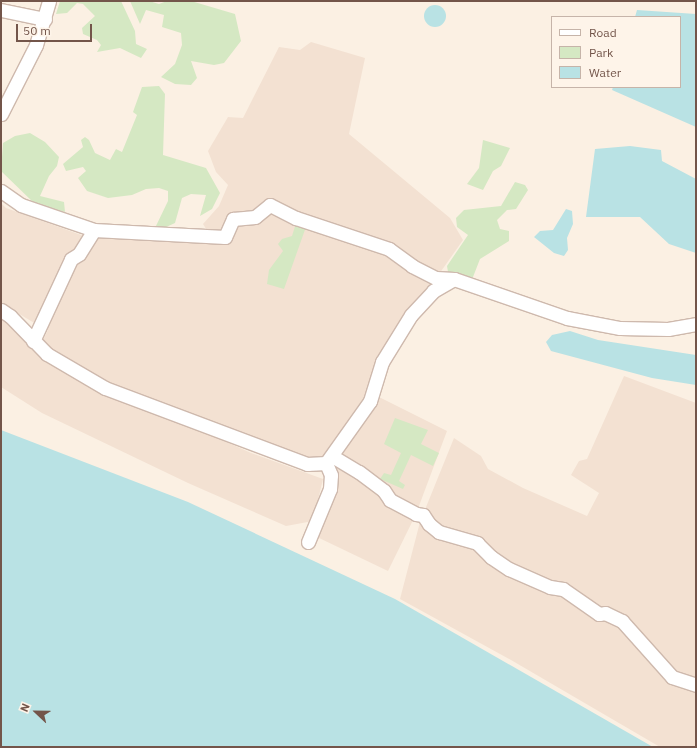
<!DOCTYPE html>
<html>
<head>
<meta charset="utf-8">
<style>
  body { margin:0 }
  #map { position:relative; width:697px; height:748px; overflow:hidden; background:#fbf0e3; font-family:"IBM Plex Sans",sans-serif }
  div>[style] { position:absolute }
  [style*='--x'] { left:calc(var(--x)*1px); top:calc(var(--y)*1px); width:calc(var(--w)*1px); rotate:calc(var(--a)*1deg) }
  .residential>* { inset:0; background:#f3e1d2 }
  .green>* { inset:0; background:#d5e8c3 }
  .water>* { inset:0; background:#b9e2e4 }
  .round { border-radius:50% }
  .roads { filter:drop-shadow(1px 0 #ceb9ad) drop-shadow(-1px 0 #ceb9ad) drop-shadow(0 1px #ceb9ad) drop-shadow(0 -1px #ceb9ad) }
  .minor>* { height:13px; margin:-6.5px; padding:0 6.5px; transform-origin:6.5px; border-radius:6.5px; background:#fff }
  span { translate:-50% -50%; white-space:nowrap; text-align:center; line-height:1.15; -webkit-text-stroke:4px #fef4e9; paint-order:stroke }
  .frame { position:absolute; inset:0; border:2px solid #73554a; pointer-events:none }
  .legend { position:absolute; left:551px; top:16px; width:130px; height:72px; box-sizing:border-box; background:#fef4e9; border:1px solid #c6b4a9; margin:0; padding:5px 7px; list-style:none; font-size:12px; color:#73554a }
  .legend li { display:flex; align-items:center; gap:8px; height:20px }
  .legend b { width:20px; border:1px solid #c6b4a9 }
  .north { position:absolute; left:16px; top:692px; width:40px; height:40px; -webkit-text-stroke:3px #fef4e9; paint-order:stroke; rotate:292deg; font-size:11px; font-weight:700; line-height:16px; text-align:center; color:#73554a }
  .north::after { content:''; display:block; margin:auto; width:14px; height:18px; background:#73554a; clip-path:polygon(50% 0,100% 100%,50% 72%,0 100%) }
  .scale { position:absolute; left:16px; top:24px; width:76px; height:18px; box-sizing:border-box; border:2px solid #73554a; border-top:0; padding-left:5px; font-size:12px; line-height:14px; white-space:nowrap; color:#73554a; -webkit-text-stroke:3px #fef4e9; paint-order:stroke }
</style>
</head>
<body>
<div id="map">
  <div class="residential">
    <i style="clip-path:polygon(311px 42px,365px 58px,349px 134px,450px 218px,463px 240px,437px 277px,268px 203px,224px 234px,208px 232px,203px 224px,219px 206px,228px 185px,216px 172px,208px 151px,228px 117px,243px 118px,279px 47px,300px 50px)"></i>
    <i style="clip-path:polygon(1px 203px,6px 208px,84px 236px,48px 311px,46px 330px,16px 312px,1px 306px)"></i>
    <i style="clip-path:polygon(270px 207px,377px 246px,441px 283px,376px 360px,361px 405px,329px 455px,309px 463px,128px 396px,41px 344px,48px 330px,49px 312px,88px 232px,228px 243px,233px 221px)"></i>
    <i style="clip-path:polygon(1px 317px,57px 365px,251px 453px,323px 479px,313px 521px,286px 526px,188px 483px,42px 413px,1px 387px)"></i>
    <i style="clip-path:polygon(624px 376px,696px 403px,696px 747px,660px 747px,511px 660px,400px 599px,420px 522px,454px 438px,481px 456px,488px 469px,523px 488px,587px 516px,599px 493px,571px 475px,579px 461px,587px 459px)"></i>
    <i style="clip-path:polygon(375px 395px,447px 431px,416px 514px,388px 571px,317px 537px,330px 463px)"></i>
  </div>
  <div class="green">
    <i style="clip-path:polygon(60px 1px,121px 1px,135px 31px,136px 44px,147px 49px,141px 58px,120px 48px,97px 52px,101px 45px,97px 40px,83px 34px,82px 28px,95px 16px,83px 4px,77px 3px,67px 13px,56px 14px)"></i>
    <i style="clip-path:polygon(130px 1px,149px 1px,159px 4px,167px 1px,191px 1px,235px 14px,241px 41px,224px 63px,214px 65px,191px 61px,197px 78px,191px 85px,175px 84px,161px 77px,175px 64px,182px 45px,181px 33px,162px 27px,164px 15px,146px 10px,140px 24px)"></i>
    <i style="clip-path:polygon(159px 86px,165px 94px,163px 155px,206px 168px,220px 193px,212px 209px,200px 216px,206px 195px,191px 194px,182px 198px,175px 223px,164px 228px,155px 228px,168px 201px,168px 191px,159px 188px,146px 189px,132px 195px,108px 198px,87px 191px,78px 178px,86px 171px,83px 167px,66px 171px,63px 164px,83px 147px,81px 140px,85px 137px,89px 140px,95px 153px,110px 160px,116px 149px,122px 152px,137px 115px,133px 112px,142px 87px)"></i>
    <i style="clip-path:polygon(30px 133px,45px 142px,59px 157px,57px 166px,49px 176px,40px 196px,64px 202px,65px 212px,35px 204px,1px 171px,3px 143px,15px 136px)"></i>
    <i style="clip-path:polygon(483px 140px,510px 148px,501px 166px,493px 171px,483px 190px,467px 184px,479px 168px)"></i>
    <i style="clip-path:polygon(515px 182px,525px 185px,528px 190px,516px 209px,507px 210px,497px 220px,500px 229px,509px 231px,509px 241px,480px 259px,473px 277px,469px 279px,448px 272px,447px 266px,468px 235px,457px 227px,456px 218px,464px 210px,501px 206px)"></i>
    <i style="clip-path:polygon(297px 220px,307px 224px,284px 289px,267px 284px,269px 270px,283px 251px,278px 244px,282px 239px,292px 236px)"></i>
    <i style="clip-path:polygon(395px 418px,428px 430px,421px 444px,439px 453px,433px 466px,411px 455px,399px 481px,405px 485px,403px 489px,380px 479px,384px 473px,391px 475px,401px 453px,384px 444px)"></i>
  </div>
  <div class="water">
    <i class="round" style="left:424px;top:5px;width:22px;height:22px"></i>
    <i style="clip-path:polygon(637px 10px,696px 14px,696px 127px,612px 90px,613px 87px,680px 87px,680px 17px,635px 17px)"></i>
    <i style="clip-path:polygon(630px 146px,661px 150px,662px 161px,696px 179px,696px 253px,669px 244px,640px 217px,586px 217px,595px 149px)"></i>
    <i style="clip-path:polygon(566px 209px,572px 211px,573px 224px,567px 238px,568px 250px,564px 256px,554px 253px,534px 237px,540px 231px,553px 230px)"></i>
    <i style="clip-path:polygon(570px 331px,598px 340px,696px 355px,696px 385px,652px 378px,551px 351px,546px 342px,552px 335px)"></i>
    <i style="clip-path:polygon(1px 430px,188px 502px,395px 599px,653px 747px,1px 747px)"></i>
  </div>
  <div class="roads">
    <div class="minor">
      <i style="--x:1;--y:10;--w:45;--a:11.6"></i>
      <i style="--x:1;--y:114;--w:77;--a:-63.1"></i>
      <i style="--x:36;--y:45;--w:46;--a:-73.5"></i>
      <i style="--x:1;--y:191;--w:24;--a:35"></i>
      <i style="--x:21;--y:205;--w:77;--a:18.9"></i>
      <i style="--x:1;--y:310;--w:11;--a:34"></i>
      <i style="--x:10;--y:316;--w:53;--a:45.8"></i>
      <i style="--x:47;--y:354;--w:67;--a:30.4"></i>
      <i style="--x:105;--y:388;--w:216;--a:20.6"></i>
      <i style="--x:307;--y:464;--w:19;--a:-3"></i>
      <i style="--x:326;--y:463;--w:76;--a:-54.6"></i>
      <i style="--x:370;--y:401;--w:41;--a:-72.9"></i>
      <i style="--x:382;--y:362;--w:55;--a:-58.3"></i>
      <i style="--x:411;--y:315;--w:33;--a:-47"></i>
      <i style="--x:433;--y:291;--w:24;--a:-30"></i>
      <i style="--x:454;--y:279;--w:120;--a:19"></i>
      <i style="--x:567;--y:318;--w:54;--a:10.7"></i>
      <i style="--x:620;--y:328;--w:48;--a:1.2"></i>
      <i style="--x:668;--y:329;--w:28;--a:-10"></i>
      <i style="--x:33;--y:341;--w:90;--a:-65.1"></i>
      <i style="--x:71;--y:259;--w:9;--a:-32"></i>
      <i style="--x:79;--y:254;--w:28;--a:-58"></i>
      <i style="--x:94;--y:230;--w:131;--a:3.1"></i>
      <i style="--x:225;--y:237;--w:20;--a:-66"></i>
      <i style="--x:233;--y:219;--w:22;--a:-5"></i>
      <i style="--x:255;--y:217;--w:19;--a:-39"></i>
      <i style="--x:270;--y:205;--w:29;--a:27"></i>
      <i style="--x:296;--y:218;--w:98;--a:18.4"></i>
      <i style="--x:389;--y:249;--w:29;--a:36"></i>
      <i style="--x:412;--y:266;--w:27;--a:27"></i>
      <i style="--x:436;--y:278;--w:18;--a:3"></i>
      <i style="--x:332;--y:456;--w:31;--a:31"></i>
      <i style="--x:359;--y:472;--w:31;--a:37"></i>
      <i style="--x:384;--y:491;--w:11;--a:56"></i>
      <i style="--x:390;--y:500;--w:30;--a:28"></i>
      <i style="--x:416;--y:514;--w:7;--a:8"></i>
      <i style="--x:423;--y:515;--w:11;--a:56"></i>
      <i style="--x:429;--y:524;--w:13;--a:39"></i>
      <i style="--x:439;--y:532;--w:40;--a:16"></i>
      <i style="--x:477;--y:543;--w:20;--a:45"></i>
      <i style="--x:491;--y:557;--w:22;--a:34"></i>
      <i style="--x:509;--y:569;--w:45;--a:23.7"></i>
      <i style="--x:550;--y:587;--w:13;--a:9"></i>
      <i style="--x:563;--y:589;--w:44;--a:34.8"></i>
      <i style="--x:599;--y:614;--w:6;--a:-9"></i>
      <i style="--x:605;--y:613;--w:19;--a:25"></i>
      <i style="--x:622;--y:621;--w:75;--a:48.2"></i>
      <i style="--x:672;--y:677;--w:25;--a:18"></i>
      <i style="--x:308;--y:542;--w:57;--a:-67.5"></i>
      <i style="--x:330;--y:489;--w:14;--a:-86"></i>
      <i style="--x:331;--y:475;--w:13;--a:-113"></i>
    </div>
  </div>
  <div class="frame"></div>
  <ul class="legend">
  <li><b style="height:5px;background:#fff"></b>Road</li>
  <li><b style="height:11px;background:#d5e8c3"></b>Park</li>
  <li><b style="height:11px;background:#b9e2e4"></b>Water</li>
  </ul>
  <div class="north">N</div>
  <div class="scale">50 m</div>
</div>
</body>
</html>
